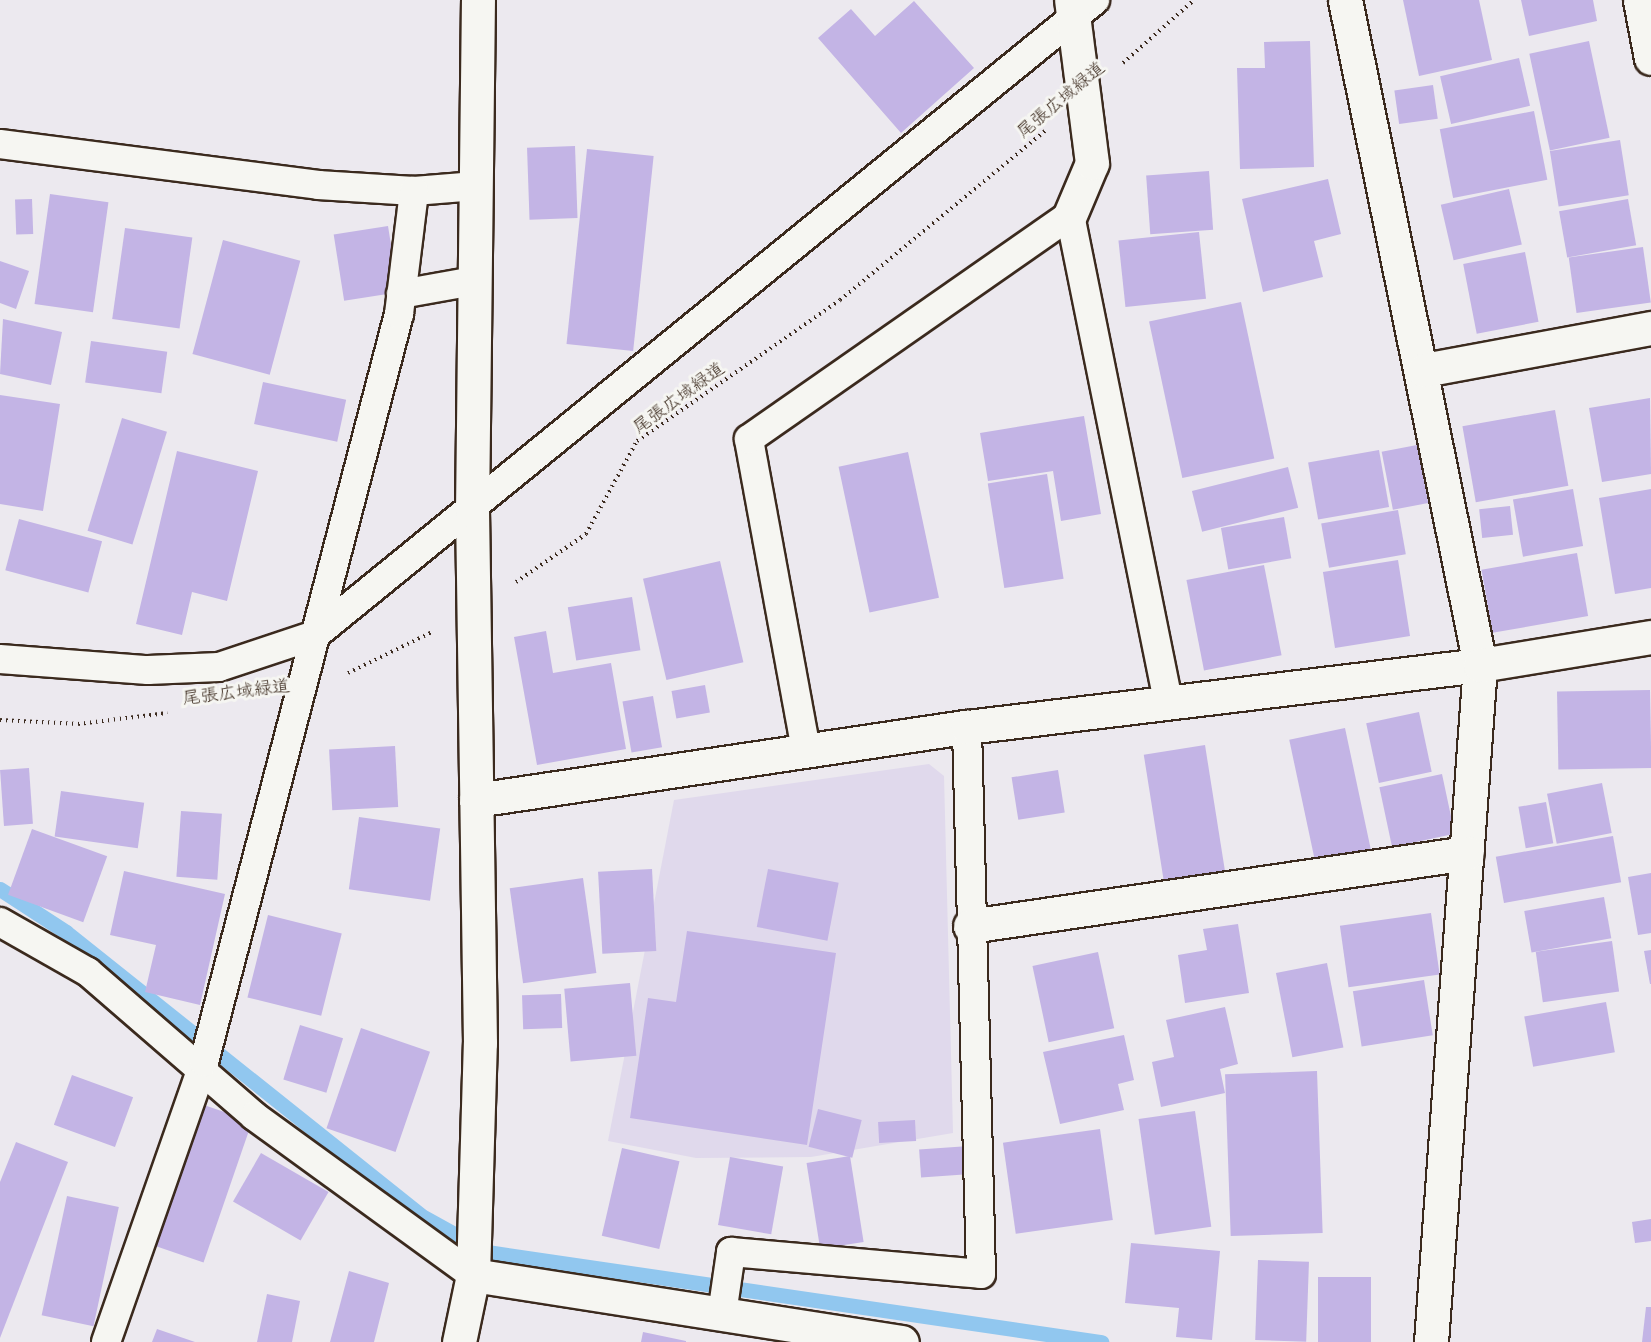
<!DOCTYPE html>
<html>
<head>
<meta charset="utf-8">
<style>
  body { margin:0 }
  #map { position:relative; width:1651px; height:1342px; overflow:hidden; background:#ece9ef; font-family:Mali,"Klee One",sans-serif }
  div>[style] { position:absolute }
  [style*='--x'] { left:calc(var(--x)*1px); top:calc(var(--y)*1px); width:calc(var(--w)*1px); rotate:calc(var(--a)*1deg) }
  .built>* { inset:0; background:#e0d9ec }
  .stream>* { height:15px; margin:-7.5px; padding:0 7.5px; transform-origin:7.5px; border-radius:7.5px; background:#91c7ef }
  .building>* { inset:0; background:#c3b4e5; transform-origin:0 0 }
  .path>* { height:4px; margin-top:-2px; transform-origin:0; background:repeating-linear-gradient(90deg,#3b2a1e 0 1.5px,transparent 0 6px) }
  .roads { filter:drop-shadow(2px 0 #3b2a1e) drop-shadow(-2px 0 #3b2a1e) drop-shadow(0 2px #3b2a1e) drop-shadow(0 -2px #3b2a1e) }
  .service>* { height:28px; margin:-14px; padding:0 14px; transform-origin:14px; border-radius:14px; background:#f6f6f2 }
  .minor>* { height:33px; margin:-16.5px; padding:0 16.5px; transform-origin:16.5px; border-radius:16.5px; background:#f6f6f2 }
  span { translate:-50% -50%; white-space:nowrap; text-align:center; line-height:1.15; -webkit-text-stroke:6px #f6f6f2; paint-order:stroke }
  .street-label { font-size:18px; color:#3b2a1e }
</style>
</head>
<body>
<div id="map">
  <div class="built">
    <i style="clip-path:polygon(929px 764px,944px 776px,953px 1133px,811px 1157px,696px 1158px,608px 1141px,674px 800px)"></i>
  </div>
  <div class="stream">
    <i style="--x:0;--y:889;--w:79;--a:33.1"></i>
    <i style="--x:66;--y:932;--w:453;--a:38.6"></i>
    <i style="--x:420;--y:1215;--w:77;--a:28.9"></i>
    <i style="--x:487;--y:1252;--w:621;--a:8.34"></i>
  </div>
  <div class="building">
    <i style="clip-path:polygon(1403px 0,1479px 0,1492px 60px,1419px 76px)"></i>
    <i style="clip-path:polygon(1521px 0,1593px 0,1597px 21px,1529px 36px)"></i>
    <i style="clip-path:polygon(914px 1px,974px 68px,901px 133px,818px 38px,851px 9px,875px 36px)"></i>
    <i style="clip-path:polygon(1310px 41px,1314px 167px,1240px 169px,1237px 68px,1265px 68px,1264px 42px)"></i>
    <i style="left:1589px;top:41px;width:99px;height:61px;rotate:78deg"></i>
    <i style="left:1519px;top:58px;width:49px;height:81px;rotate:77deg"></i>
    <i style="left:1433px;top:85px;width:34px;height:39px;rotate:82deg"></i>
    <i style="left:1534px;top:111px;width:70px;height:96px;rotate:79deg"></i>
    <i style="left:1620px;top:140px;width:56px;height:71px;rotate:81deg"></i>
    <i style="left:575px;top:146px;width:72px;height:48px;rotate:88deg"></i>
    <i style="left:587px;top:149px;width:67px;height:196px;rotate:6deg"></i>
    <i style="left:1209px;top:171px;width:59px;height:63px;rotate:86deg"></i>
    <i style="clip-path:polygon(1328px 179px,1341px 234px,1314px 241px,1323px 277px,1263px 292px,1242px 199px)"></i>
    <i style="left:1509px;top:189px;width:57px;height:70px;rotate:77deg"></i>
    <i style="left:50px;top:194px;width:59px;height:111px;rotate:8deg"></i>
    <i style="left:32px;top:199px;width:35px;height:17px;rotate:88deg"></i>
    <i style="left:1628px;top:199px;width:47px;height:70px;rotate:80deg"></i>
    <i style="left:388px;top:226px;width:67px;height:55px;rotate:81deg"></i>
    <i style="left:125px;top:228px;width:68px;height:92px;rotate:8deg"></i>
    <i style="left:1199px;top:232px;width:67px;height:81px;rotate:84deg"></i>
    <i style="left:223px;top:240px;width:80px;height:118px;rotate:15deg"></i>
    <i style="left:1643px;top:247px;width:56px;height:75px;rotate:82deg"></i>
    <i style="left:1525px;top:252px;width:71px;height:63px;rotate:79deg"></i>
    <i style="clip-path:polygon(0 261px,29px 271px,16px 309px,0 303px)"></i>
    <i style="left:1241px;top:302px;width:160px;height:94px;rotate:78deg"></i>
    <i style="clip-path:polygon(3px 319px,62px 332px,51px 385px,0 374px)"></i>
    <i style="left:91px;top:341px;width:77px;height:42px;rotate:8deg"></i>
    <i style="left:263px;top:382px;width:85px;height:43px;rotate:12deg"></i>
    <i style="clip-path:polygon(0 395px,60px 404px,43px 511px,0 504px)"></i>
    <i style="clip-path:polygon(1650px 398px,1651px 474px,1602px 482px,1589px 408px)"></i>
    <i style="left:1555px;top:410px;width:77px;height:94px;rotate:80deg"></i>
    <i style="clip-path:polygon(1084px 416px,1101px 514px,1061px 521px,1053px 471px,988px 481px,980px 433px)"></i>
    <i style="left:122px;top:418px;width:47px;height:118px;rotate:17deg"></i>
    <i style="left:1417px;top:445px;width:59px;height:36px;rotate:79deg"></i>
    <i style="left:1379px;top:450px;width:58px;height:72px;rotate:80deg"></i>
    <i style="clip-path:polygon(177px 451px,258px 471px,227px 601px,192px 592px,182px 635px,136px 624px)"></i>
    <i style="left:908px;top:452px;width:149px;height:71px;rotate:78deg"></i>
    <i style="left:1288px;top:467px;width:42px;height:99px;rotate:76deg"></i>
    <i style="left:1047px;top:474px;width:106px;height:60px;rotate:81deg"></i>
    <i style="left:1573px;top:489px;width:58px;height:61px;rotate:80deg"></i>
    <i style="clip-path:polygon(1651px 489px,1651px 588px,1615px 594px,1599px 498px)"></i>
    <i style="left:1510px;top:506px;width:29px;height:31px;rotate:84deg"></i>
    <i style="left:1398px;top:510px;width:45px;height:78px;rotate:80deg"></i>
    <i style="left:1284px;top:517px;width:42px;height:64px;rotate:80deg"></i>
    <i style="left:19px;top:519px;width:86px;height:53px;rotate:15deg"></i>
    <i style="left:1577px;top:553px;width:64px;height:97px;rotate:80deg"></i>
    <i style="left:1398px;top:560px;width:77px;height:76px;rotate:81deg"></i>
    <i style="left:720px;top:561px;width:104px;height:79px;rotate:77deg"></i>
    <i style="left:1264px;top:565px;width:92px;height:79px;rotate:79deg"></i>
    <i style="left:632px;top:597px;width:54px;height:65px;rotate:81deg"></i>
    <i style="clip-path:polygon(546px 631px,553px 673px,611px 663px,626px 749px,537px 765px,514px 637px)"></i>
    <i style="left:705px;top:685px;width:28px;height:34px;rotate:80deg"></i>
    <i style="left:1650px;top:690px;width:78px;height:93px;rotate:89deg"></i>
    <i style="left:653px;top:696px;width:52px;height:31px;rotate:80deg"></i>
    <i style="left:1419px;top:712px;width:61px;height:54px;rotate:78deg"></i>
    <i style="left:1345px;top:728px;width:128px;height:57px;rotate:78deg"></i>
    <i style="left:1205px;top:745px;width:135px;height:62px;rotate:81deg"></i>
    <i style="left:395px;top:746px;width:61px;height:66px;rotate:87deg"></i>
    <i style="left:29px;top:768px;width:56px;height:29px;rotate:86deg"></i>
    <i style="left:1058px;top:770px;width:43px;height:47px;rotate:81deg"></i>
    <i style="left:1442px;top:774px;width:61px;height:64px;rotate:78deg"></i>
    <i style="left:1602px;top:783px;width:51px;height:56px;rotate:79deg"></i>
    <i style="left:61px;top:791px;width:84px;height:46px;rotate:8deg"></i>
    <i style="left:1546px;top:802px;width:42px;height:28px;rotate:80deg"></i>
    <i style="left:181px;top:811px;width:41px;height:66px;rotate:4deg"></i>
    <i style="left:359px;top:817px;width:82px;height:73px;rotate:8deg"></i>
    <i style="left:32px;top:829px;width:80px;height:70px;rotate:20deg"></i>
    <i style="left:1613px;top:836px;width:47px;height:119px;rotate:80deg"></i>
    <i style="left:652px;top:869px;width:82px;height:54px;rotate:87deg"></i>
    <i style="left:768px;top:869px;width:72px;height:59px;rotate:11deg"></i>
    <i style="clip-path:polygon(124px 871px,225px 894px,200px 1005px,145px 992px,156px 945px,110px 935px)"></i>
    <i style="clip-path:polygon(1651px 873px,1651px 933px,1638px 935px,1628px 877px)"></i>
    <i style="left:583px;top:878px;width:96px;height:74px;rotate:82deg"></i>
    <i style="left:1604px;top:897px;width:42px;height:81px;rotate:80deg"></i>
    <i style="left:1431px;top:913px;width:62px;height:92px;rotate:82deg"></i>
    <i style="left:268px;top:915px;width:76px;height:85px;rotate:14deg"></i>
    <i style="clip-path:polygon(1238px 924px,1249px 993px,1185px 1003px,1178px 955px,1207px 950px,1203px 929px)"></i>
    <i style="clip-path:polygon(687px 931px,836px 953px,807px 1145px,630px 1118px,648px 998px,676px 1002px)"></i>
    <i style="left:1612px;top:941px;width:51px;height:77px;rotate:82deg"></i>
    <i style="clip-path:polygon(1651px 950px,1651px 984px,1650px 984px,1644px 951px)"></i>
    <i style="left:1098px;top:952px;width:78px;height:67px;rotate:78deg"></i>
    <i style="left:1327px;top:963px;width:86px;height:52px;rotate:79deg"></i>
    <i style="left:1424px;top:980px;width:56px;height:72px;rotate:81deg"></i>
    <i style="left:630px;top:983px;width:73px;height:66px;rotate:85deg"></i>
    <i style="left:561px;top:994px;width:34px;height:39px;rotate:88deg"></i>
    <i style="left:1606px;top:1002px;width:51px;height:83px;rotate:80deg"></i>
    <i style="clip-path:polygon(1225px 1007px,1238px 1064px,1220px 1069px,1225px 1093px,1161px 1107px,1152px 1062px,1174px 1057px,1166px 1020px)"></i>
    <i style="left:300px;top:1025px;width:45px;height:57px;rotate:17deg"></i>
    <i style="left:361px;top:1028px;width:73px;height:106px;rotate:19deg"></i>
    <i style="clip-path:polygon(1124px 1035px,1134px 1080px,1118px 1084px,1124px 1110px,1060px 1124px,1043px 1052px)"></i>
    <i style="left:1317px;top:1071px;width:162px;height:92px;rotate:88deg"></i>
    <i style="left:72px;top:1075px;width:65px;height:53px;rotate:20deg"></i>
    <i style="left:201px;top:1104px;width:54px;height:149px;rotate:19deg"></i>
    <i style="left:818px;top:1109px;width:45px;height:39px;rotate:14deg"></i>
    <i style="left:1195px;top:1111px;width:117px;height:57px;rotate:82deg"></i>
    <i style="left:915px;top:1120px;width:21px;height:37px;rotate:87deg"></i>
    <i style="left:1100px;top:1129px;width:92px;height:98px;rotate:82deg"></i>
    <i style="clip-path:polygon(16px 1142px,68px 1162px,0 1338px,0 1182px)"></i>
    <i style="left:969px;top:1146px;width:28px;height:50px;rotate:86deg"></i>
    <i style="left:622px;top:1148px;width:59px;height:90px;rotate:13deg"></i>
    <i style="left:261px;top:1153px;width:78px;height:56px;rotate:30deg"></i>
    <i style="left:850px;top:1156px;width:87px;height:44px;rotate:81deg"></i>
    <i style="left:730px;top:1157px;width:54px;height:69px;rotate:10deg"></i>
    <i style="left:67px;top:1196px;width:53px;height:122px;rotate:12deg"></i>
    <i style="clip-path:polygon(1651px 1219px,1651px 1241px,1635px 1243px,1632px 1222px)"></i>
    <i style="clip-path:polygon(1131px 1243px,1220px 1251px,1212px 1340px,1176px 1337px,1179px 1308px,1125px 1303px)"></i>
    <i style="left:1258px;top:1260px;width:51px;height:80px;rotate:2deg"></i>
    <i style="clip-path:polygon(349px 1271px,389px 1283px,374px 1342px,330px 1342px)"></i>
    <i style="left:1318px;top:1277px;width:53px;height:65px"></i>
    <i style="clip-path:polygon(267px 1294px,300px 1301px,292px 1342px,257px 1342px)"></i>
    <i style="clip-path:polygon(1646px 1307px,1651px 1307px,1651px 1342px,1642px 1342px)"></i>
    <i style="clip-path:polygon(157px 1329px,195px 1342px,152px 1342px)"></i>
    <i style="clip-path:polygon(643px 1332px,686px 1341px,686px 1342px,641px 1342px)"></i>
  </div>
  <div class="path">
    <i style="--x:1123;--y:63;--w:95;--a:-41.6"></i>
    <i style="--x:516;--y:582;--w:85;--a:-34.4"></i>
    <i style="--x:586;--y:534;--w:106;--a:-61.3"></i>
    <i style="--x:637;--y:441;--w:247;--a:-34.8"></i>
    <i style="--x:840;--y:300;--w:266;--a:-39.5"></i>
    <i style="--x:348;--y:673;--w:93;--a:-26"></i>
    <i style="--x:0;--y:720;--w:78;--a:2.9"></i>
    <i style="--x:78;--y:724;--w:90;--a:-7"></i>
  </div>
  <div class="roads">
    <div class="service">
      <i style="--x:0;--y:144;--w:321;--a:7.3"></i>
      <i style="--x:318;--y:185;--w:96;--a:3.6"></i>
      <i style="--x:414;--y:191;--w:62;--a:-4.6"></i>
      <i style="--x:401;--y:294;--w:74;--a:-10.1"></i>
      <i style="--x:0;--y:659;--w:148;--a:4.3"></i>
      <i style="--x:148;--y:670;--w:71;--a:-2.4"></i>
      <i style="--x:219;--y:667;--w:101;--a:-18.4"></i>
      <i style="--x:315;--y:635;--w:1006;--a:-39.15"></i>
      <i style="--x:806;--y:750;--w:316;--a:-100.4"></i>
      <i style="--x:749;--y:439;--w:391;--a:-34.9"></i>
      <i style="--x:1070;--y:215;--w:496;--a:78.6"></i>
      <i style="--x:0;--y:922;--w:101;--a:29.6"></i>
      <i style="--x:88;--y:972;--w:220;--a:40.9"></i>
      <i style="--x:254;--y:1116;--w:271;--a:36"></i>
      <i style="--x:722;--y:1314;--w:63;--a:-81.7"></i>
      <i style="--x:731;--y:1252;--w:251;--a:5"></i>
      <i style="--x:981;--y:1274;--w:547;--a:-91.47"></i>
      <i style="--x:106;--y:1342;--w:297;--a:-70.7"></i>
      <i style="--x:204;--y:1062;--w:773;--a:-75.39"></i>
      <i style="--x:399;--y:314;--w:124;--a:-83"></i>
    </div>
    <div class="minor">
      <i style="--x:1345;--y:0;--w:679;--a:78.52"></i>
      <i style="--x:1480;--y:665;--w:679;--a:94.14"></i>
      <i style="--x:1640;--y:0;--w:59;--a:79.3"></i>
      <i style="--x:1070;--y:215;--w:56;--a:-67.1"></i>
      <i style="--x:1092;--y:163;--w:164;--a:-97.3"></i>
      <i style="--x:1424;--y:370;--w:231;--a:-10.5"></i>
      <i style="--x:476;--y:800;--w:496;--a:-8.5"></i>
      <i style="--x:967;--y:727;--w:517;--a:-6.89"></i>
      <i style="--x:1480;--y:665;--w:173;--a:-9.3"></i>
      <i style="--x:970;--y:926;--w:502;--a:-8.36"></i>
      <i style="--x:473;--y:1275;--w:434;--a:8.9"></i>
      <i style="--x:459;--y:1342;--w:68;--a:-78.2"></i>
      <i style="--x:473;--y:1275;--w:232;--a:-88.3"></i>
      <i style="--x:480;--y:1043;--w:532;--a:-90.86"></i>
      <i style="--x:472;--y:511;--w:511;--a:-89.33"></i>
    </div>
  </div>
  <div class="street-label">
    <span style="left:1060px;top:99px;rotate:-40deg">尾張広域緑道</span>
    <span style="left:678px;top:397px;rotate:-36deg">尾張広域緑道</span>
    <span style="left:236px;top:691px;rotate:-7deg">尾張広域緑道</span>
  </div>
</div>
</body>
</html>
